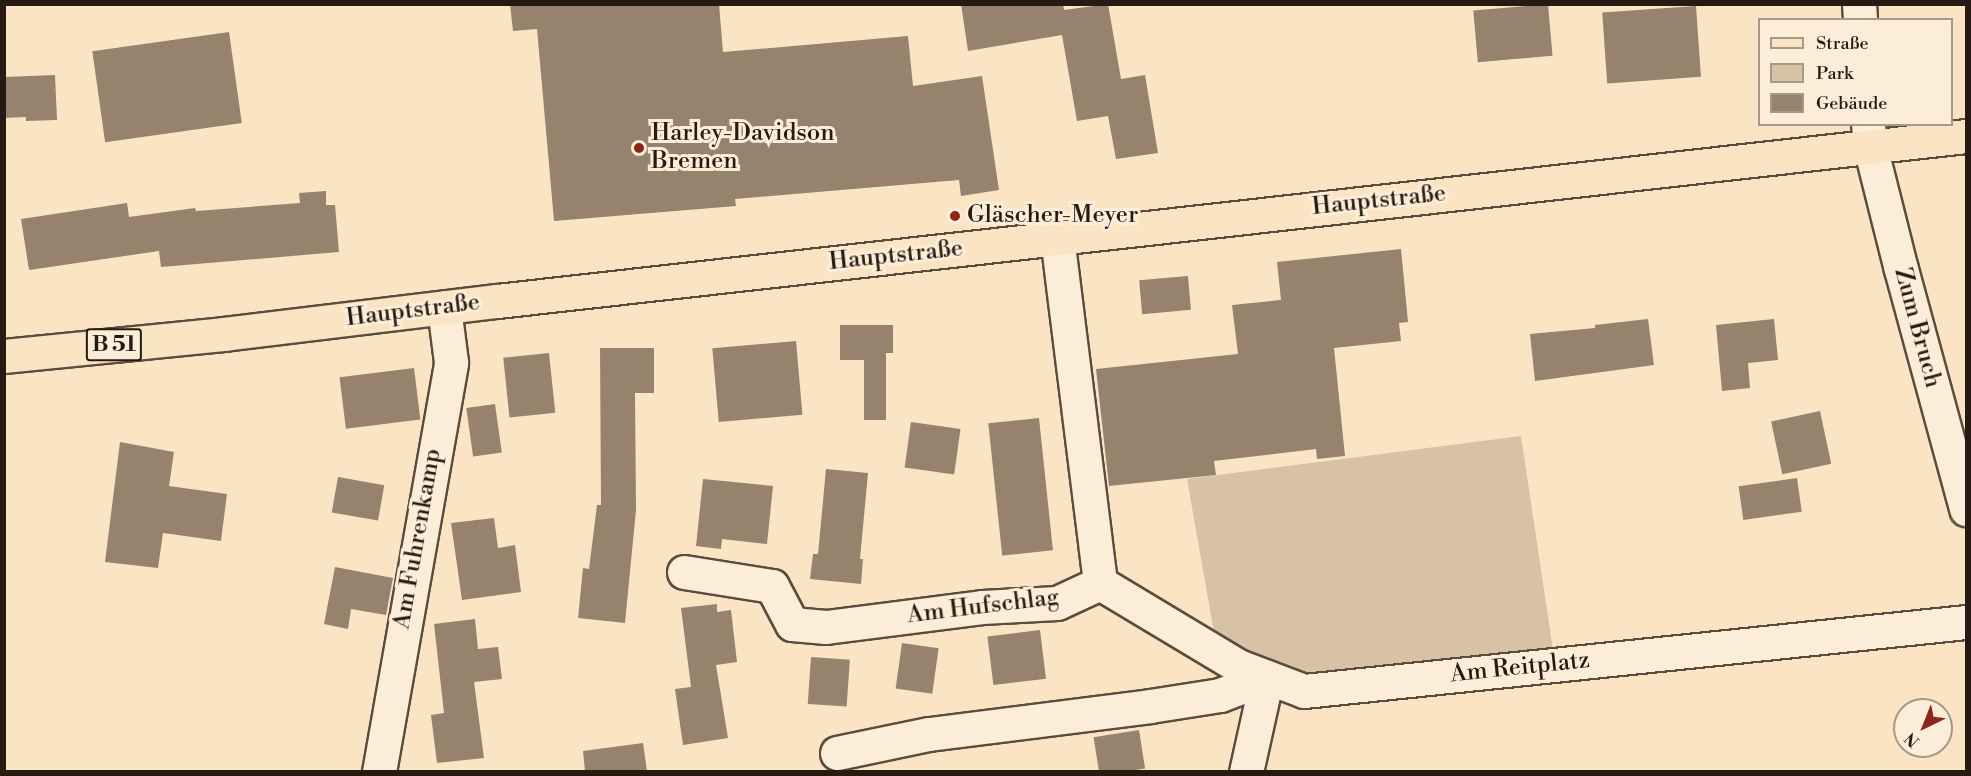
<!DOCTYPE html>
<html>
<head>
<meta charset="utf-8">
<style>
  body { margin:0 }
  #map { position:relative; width:1971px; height:776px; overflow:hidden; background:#fbe4c3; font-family:"Libre Bodoni",serif }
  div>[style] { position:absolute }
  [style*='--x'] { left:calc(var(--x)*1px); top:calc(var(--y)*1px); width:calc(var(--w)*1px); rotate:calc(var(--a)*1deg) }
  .green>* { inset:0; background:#d7c2a5 }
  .building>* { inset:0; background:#95836e; transform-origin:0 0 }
  .roads { filter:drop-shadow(2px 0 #5b4c3e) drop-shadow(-2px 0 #5b4c3e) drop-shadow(0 2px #5b4c3e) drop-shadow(0 -2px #5b4c3e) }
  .minor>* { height:33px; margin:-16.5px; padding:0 16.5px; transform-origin:16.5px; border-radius:16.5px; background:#fcedd8 }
  .major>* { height:33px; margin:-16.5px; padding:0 16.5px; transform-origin:16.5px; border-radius:16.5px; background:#fbe4c3 }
  .dots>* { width:16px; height:16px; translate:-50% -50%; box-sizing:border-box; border:3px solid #fcedd8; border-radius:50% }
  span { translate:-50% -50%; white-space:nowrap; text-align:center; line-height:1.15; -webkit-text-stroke:6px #fcedd8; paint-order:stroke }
  .shield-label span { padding:2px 4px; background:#fcedd8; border:2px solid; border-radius:4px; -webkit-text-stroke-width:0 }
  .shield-label { font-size:22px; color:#261a12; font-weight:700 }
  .poi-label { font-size:24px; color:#261a12 }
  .left { translate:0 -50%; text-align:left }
  .street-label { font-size:24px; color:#261a12 }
  .frame { position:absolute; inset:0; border:6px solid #261a12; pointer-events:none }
  .legend { position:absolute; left:1758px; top:18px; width:195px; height:108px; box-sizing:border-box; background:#fcedd8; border:2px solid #a69989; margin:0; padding:8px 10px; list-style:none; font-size:18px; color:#261a12 }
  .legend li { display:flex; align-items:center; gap:12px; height:30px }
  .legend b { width:30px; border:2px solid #a69989 }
  .north { position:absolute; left:1893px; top:698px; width:60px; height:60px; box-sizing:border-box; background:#fcedd8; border:2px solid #a69989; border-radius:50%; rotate:223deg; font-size:16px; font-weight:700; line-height:24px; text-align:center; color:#261a12 }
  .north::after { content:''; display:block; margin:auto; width:21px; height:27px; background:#8f2418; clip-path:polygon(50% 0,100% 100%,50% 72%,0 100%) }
</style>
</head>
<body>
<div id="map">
  <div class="green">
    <i style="clip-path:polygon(1521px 436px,1553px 650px,1298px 681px,1215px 638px,1187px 479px)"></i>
  </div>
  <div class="building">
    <i style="clip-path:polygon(510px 4px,719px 4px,723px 52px,908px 36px,913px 86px,982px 76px,999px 190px,961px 196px,959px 180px,735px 199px,736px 206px,554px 221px,537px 29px,513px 31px)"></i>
    <i style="clip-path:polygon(961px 4px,1063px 4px,1064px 10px,1108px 4px,1121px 79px,1145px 75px,1158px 153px,1116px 159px,1108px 116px,1077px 121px,1062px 35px,968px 51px)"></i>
    <i style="left:1548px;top:4px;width:52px;height:75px;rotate:85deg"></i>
    <i style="left:1696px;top:6px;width:71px;height:94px;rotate:86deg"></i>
    <i style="left:229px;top:32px;width:92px;height:138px;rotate:82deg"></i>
    <i style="clip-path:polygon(55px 75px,57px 120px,26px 121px,26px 117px,4px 118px,4px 77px)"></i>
    <i style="clip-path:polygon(326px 191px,326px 205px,335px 205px,339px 252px,161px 267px,159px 251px,29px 270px,21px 219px,127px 203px,129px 217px,195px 208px,196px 211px,300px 203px,299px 193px)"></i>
    <i style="clip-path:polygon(1401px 249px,1408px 322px,1399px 323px,1401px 341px,1334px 348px,1345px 456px,1317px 459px,1316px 449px,1214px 461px,1216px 475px,1109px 486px,1096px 369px,1238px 354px,1232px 305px,1281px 300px,1277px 262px)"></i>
    <i style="left:1188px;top:276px;width:34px;height:49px;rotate:85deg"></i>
    <i style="clip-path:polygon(1648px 319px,1654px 365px,1535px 381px,1530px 334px,1595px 328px,1595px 325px)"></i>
    <i style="clip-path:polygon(1774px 319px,1778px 360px,1748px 363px,1750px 388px,1722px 391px,1716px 325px)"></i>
    <i style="clip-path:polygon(840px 325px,893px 325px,893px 353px,886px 353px,886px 420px,864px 420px,864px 360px,840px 360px)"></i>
    <i style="left:796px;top:341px;width:74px;height:84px;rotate:85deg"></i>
    <i style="clip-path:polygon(600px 348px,654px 348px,654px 393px,635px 393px,636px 510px,625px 623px,578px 618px,583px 568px,589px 569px,597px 505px,601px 505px)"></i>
    <i style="left:549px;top:353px;width:60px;height:46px;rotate:84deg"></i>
    <i style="left:414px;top:368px;width:52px;height:75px;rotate:83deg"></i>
    <i style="left:495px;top:404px;width:49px;height:29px;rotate:82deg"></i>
    <i style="left:1820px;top:411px;width:54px;height:50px;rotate:78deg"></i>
    <i style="left:1039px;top:418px;width:133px;height:51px;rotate:84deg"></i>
    <i style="left:911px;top:422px;width:50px;height:46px;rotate:8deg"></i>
    <i style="clip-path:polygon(120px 442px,174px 452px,169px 486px,227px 494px,221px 541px,163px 533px,158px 568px,105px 562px)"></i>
    <i style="clip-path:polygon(826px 469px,868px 473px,860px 559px,863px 559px,861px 584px,810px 579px,813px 554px,818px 554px)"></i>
    <i style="left:338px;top:477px;width:47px;height:36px;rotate:10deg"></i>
    <i style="left:1797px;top:478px;width:34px;height:59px;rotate:82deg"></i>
    <i style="clip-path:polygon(703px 479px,773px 486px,767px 544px,722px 539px,721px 549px,696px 546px)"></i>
    <i style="clip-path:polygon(494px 518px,498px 548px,515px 545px,521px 592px,462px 600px,451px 523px)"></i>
    <i style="clip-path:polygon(335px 567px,393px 578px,386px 615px,351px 609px,348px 629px,324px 624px)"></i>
    <i style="clip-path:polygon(717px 604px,717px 612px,731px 610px,737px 662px,716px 665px,728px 738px,683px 745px,675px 689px,691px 687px,681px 608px)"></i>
    <i style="clip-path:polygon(475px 619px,478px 649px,498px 647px,502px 679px,474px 682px,484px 758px,437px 763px,431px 715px,444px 713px,434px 624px)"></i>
    <i style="left:1040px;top:630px;width:49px;height:53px;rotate:83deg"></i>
    <i style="left:902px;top:643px;width:37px;height:46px;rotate:8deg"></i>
    <i style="left:811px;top:657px;width:39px;height:47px;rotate:4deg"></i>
    <i style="left:1139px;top:730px;width:39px;height:46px;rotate:81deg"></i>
    <i style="clip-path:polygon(643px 743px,647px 771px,585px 771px,583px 751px)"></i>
  </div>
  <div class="roads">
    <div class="minor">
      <i style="--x:1859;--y:4;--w:16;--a:86"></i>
      <i style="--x:1868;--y:124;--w:22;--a:85"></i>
      <i style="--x:1870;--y:146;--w:127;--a:75.9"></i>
      <i style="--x:1901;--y:269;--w:249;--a:74.8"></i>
      <i style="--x:1057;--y:237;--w:349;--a:82.9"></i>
      <i style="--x:684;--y:572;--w:89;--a:9"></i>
      <i style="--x:772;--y:586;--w:43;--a:62.2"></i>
      <i style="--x:792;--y:624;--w:34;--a:5"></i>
      <i style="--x:826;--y:627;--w:157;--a:-7.3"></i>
      <i style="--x:982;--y:607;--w:75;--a:-3.1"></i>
      <i style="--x:1057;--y:603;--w:47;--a:-24.9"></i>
      <i style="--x:1100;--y:583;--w:161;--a:31"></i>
      <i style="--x:1238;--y:666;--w:71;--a:20.7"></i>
      <i style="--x:1304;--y:691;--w:666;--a:-5.95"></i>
      <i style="--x:837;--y:753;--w:94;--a:-11.7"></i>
      <i style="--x:929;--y:734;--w:223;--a:-7.2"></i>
      <i style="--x:1150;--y:706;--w:71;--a:-8.9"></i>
      <i style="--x:1220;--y:695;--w:50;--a:-21"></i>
      <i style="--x:379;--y:772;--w:416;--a:-80"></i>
      <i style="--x:451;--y:362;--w:55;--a:-97.3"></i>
      <i style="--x:1246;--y:772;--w:97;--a:-77.5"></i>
    </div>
    <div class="major">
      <i style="--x:4;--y:356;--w:221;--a:-5.7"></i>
      <i style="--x:224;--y:334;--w:275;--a:-6.9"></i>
      <i style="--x:497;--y:301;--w:1478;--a:-6.41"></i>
    </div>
  </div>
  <div class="dots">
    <i style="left:639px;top:148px;background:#8f2418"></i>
    <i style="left:955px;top:216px;background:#8f2418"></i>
  </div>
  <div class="shield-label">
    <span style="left:114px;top:345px">B 51</span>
  </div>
  <div class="poi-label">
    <span class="left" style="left:651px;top:148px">Harley-Davidson<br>Bremen</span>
    <span class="left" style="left:967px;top:216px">Gläscher-Meyer</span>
  </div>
  <div class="street-label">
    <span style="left:1379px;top:201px;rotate:-6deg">Hauptstraße</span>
    <span style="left:896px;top:256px;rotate:-6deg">Hauptstraße</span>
    <span style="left:413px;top:311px;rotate:-7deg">Hauptstraße</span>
    <span style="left:1917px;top:328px;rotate:75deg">Zum Bruch</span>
    <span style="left:418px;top:539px;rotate:-80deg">Am Fuhrenkamp</span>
    <span style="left:983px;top:607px;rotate:-7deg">Am Hufschlag</span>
    <span style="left:1520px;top:668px;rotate:-6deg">Am Reitplatz</span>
  </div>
  <div class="frame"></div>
  <ul class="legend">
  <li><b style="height:8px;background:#fbe4c3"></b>Straße</li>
  <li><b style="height:16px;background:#d7c2a5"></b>Park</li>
  <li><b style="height:16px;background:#95836e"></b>Gebäude</li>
  </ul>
  <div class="north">N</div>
</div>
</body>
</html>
